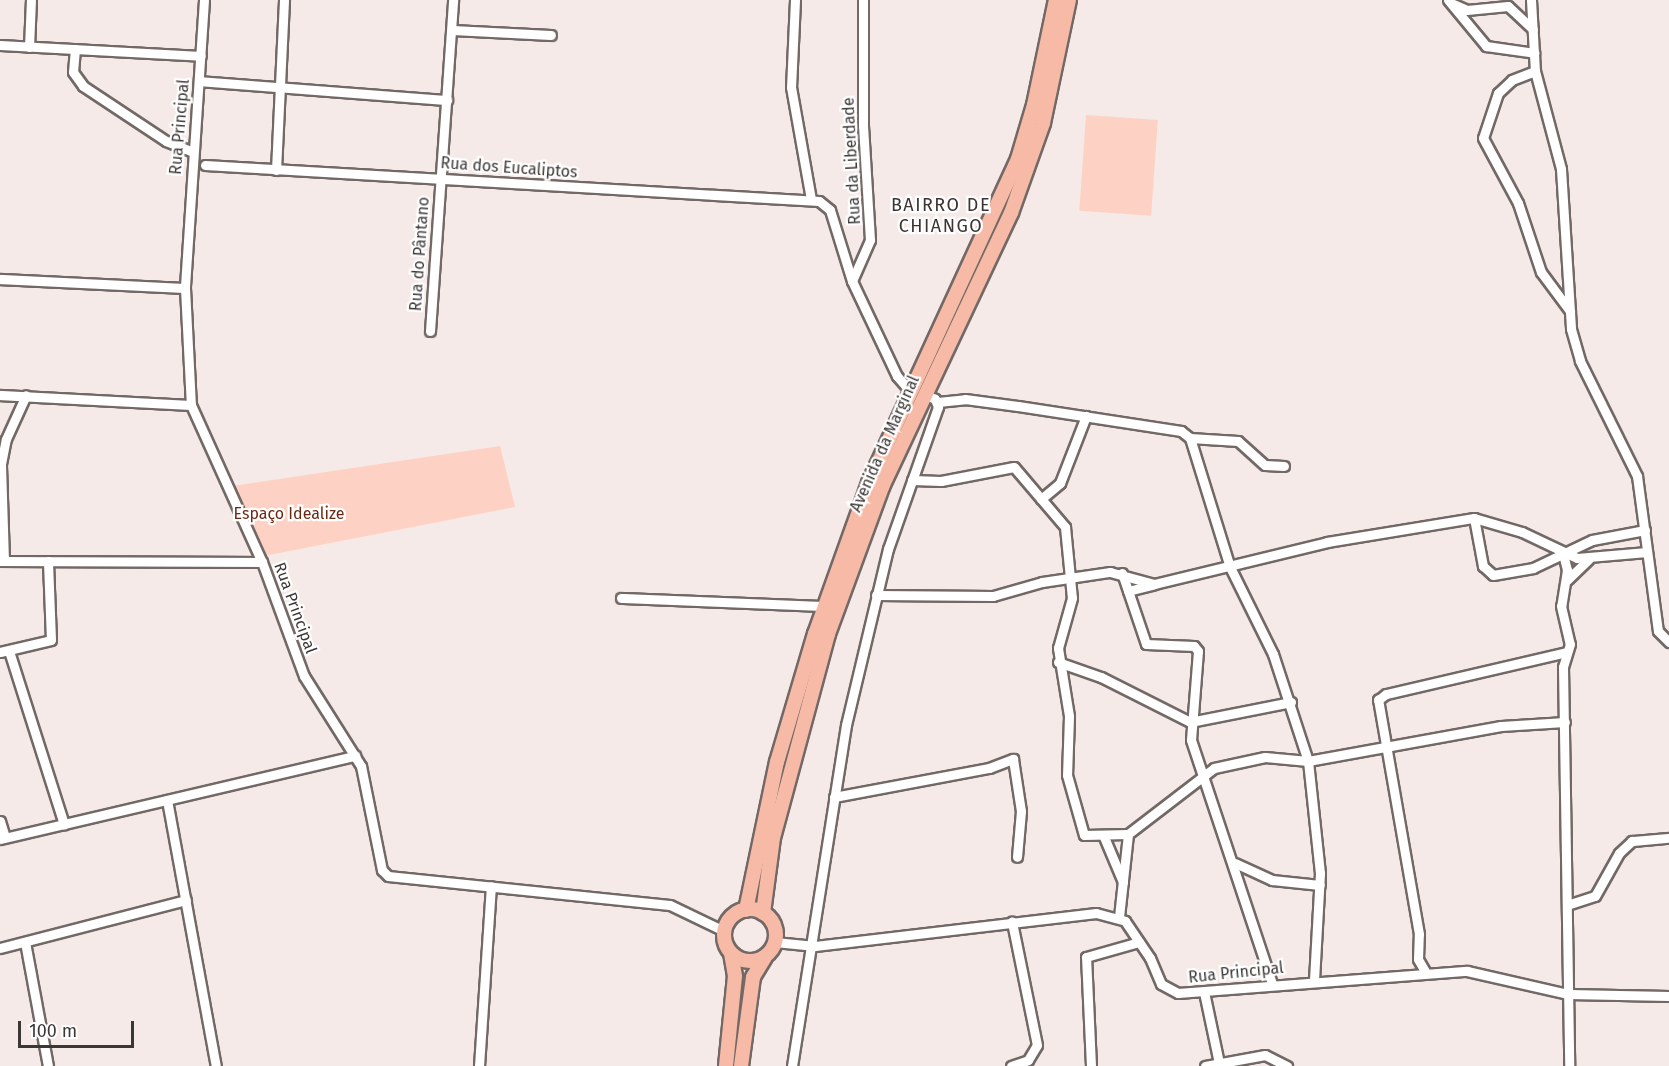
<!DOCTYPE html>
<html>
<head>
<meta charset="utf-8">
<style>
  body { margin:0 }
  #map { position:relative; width:1669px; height:1066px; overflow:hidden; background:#f5eae7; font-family:"Fira Sans",sans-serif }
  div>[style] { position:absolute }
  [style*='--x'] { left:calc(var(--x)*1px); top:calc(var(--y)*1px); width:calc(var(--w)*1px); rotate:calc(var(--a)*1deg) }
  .green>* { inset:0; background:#fdd2c4; transform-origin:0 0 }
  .roads { filter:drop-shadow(2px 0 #726966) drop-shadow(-2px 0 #726966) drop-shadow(0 2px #726966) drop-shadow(0 -2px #726966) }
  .street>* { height:9px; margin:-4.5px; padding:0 4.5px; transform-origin:4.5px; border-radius:4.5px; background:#fff }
  .primary>* { height:14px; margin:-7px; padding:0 7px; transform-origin:7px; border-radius:7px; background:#f7baa6 }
  .primary>.ring { margin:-7px; padding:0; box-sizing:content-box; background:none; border:14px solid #f7baa6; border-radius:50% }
  span { translate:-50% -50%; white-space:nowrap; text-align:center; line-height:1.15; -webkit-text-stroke:4.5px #fff; paint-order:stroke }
  .street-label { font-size:16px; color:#3b3736 }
  .park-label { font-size:16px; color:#6b2912 }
  .neighbourhood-label { font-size:18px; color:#3c3432; letter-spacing:1.5px }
  .scale { position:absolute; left:18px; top:1021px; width:116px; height:27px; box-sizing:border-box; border:3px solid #3b3736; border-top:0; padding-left:8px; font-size:18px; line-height:21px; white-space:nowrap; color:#3b3736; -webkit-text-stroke:4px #fff; paint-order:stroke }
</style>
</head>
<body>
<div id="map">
  <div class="green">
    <i style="left:1086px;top:115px;width:72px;height:96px;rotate:4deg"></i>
    <i style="clip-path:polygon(500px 446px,515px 507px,264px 556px,232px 486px)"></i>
  </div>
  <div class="roads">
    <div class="street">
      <i style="--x:204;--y:0;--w:289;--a:93.8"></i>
      <i style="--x:185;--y:288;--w:117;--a:87.1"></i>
      <i style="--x:191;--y:405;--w:172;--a:65.7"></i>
      <i style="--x:262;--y:562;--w:121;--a:69.8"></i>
      <i style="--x:304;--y:676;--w:107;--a:57.7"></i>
      <i style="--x:361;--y:766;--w:106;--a:78.6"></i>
      <i style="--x:382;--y:870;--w:8;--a:45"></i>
      <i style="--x:388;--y:876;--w:283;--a:5.9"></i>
      <i style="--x:670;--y:905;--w:60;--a:25.7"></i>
      <i style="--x:795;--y:0;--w:87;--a:92.6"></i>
      <i style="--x:791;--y:87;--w:114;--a:79.9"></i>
      <i style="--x:1448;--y:0;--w:60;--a:50.4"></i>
      <i style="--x:1486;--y:46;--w:49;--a:8.1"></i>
      <i style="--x:1531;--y:0;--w:71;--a:86.8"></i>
      <i style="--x:1535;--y:71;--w:101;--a:75.1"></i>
      <i style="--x:1561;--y:169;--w:160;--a:86.4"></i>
      <i style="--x:1571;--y:329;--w:33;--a:74"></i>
      <i style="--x:1580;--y:361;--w:128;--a:63.6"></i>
      <i style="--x:1637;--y:476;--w:156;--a:82.3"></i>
      <i style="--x:1658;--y:631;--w:16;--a:45"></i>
      <i style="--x:1453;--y:4;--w:15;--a:23"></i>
      <i style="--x:1467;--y:10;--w:41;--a:-5.6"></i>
      <i style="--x:1508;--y:6;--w:34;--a:43"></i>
      <i style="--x:452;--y:30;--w:99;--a:2.9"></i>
      <i style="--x:0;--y:45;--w:201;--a:3.1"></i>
      <i style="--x:29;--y:47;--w:47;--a:-87.6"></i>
      <i style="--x:75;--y:49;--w:23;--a:95"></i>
      <i style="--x:73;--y:72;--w:17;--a:54"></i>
      <i style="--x:83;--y:86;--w:100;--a:33.5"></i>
      <i style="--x:166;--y:141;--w:29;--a:22"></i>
      <i style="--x:1535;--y:71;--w:25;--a:159"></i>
      <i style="--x:1512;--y:80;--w:19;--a:137"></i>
      <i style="--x:1498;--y:93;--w:47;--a:108.4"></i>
      <i style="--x:1483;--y:138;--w:74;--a:61.7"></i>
      <i style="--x:1518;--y:203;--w:73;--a:71.6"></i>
      <i style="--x:1541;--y:272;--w:49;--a:53.4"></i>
      <i style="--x:199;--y:81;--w:249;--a:4.4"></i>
      <i style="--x:205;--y:165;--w:615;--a:3.36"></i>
      <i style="--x:819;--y:201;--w:14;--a:39"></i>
      <i style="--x:830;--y:210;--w:74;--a:72.8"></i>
      <i style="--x:852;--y:281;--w:105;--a:64.7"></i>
      <i style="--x:897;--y:376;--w:20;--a:49"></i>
      <i style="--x:276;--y:170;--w:170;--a:-87.3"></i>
      <i style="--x:0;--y:279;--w:185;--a:2.8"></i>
      <i style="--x:852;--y:281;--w:45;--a:-66.3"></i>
      <i style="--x:870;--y:240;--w:115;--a:-93.5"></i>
      <i style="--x:863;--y:125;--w:125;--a:-90"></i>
      <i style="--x:430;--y:331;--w:332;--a:-86"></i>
      <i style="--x:0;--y:395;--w:191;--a:3"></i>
      <i style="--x:938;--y:402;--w:27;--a:-6"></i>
      <i style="--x:965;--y:399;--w:53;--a:7.5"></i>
      <i style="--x:1018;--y:406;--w:165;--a:8.7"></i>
      <i style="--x:1181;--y:431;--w:11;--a:38"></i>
      <i style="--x:1190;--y:438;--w:135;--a:72.8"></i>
      <i style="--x:1230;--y:567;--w:97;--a:63.7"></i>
      <i style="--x:1273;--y:654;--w:113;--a:71.9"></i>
      <i style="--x:1308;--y:761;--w:113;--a:83.9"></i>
      <i style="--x:1320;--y:873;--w:107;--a:93.2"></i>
      <i style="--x:1190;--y:438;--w:48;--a:3.6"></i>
      <i style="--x:1238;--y:441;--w:36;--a:42"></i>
      <i style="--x:1265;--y:465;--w:19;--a:3"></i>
      <i style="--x:912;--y:480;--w:29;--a:2"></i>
      <i style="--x:941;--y:481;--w:74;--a:-10.9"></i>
      <i style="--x:1014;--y:467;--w:79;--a:49.6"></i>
      <i style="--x:1065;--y:527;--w:71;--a:84.4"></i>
      <i style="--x:1072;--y:598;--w:52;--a:105.6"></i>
      <i style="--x:1058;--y:648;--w:69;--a:80.8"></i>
      <i style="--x:1069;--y:716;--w:59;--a:91.9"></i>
      <i style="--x:1067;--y:775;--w:62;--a:74.2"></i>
      <i style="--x:1084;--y:835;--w:44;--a:-1.3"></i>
      <i style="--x:1041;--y:499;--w:25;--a:-40"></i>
      <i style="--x:1060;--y:483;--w:72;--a:-68.8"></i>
      <i style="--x:1474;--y:518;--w:49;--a:79.4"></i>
      <i style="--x:1483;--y:566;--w:13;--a:42"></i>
      <i style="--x:1493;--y:575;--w:41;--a:-9.9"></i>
      <i style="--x:1533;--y:568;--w:65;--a:-25.4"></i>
      <i style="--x:1592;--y:540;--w:54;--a:-10.7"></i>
      <i style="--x:1563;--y:554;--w:16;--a:76"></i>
      <i style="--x:1567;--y:570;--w:36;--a:99"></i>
      <i style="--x:1561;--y:606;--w:39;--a:77"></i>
      <i style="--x:1570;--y:644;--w:24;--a:107"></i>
      <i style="--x:1563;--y:667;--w:399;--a:89.1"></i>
      <i style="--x:0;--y:561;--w:262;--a:0.2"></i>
      <i style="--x:4;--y:561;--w:97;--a:-91.8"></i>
      <i style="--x:1;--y:464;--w:25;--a:-79"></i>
      <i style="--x:6;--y:439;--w:48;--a:-65.6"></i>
      <i style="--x:1122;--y:573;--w:75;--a:71.3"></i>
      <i style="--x:1146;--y:644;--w:48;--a:2.4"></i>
      <i style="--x:1194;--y:646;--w:6;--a:51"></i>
      <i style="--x:1198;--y:651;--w:89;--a:94.5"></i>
      <i style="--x:1191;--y:740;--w:257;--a:71.6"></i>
      <i style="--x:1567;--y:580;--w:30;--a:-44"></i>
      <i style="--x:1128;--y:591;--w:25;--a:-14"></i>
      <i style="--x:876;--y:595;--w:117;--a:0.5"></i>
      <i style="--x:993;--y:596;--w:51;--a:-15.9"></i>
      <i style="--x:1042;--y:582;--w:69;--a:-8.4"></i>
      <i style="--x:1110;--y:572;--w:46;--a:15.3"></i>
      <i style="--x:1154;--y:584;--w:178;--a:-13.6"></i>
      <i style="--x:1327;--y:542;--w:149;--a:-9.3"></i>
      <i style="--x:1474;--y:518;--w:50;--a:16.3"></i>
      <i style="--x:1522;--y:532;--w:61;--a:25.3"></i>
      <i style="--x:1577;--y:558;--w:70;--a:-4.9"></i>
      <i style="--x:621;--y:598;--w:203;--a:2.3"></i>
      <i style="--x:9;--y:651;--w:182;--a:72.4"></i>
      <i style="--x:0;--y:652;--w:52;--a:-13.2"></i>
      <i style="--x:51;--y:640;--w:79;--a:-92.2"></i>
      <i style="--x:1058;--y:662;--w:46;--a:19.2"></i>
      <i style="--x:1101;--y:677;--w:100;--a:26.8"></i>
      <i style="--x:1190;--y:722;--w:103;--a:-11.2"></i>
      <i style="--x:834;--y:797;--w:158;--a:-10.6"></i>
      <i style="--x:989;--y:768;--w:26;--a:-21"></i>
      <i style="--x:1013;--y:759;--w:53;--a:81.3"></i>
      <i style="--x:1021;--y:811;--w:46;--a:95"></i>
      <i style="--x:167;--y:800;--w:270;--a:79.6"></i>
      <i style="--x:0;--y:821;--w:17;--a:73"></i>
      <i style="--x:1104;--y:837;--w:49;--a:67.1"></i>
      <i style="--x:0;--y:839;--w:365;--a:-13.2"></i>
      <i style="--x:1235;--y:863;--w:41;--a:24.7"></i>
      <i style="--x:1272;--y:880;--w:48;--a:5.9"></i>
      <i style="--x:1567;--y:905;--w:29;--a:-18"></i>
      <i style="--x:1595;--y:896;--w:49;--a:-60.8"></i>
      <i style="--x:1619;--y:853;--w:18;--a:-43"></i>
      <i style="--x:1632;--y:841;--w:37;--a:-5"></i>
      <i style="--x:1119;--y:917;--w:83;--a:-83.8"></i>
      <i style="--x:1128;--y:834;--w:108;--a:-37.5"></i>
      <i style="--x:1214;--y:768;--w:52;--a:-12.2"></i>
      <i style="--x:1265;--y:757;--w:43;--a:5.3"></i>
      <i style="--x:1308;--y:761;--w:196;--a:-10.3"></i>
      <i style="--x:1501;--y:726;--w:64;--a:-3.6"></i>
      <i style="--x:25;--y:942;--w:126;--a:79.5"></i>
      <i style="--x:775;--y:942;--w:40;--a:5.7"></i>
      <i style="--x:815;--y:946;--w:283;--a:-6.7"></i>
      <i style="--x:1096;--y:913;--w:30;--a:15"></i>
      <i style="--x:1125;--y:921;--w:45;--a:56"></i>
      <i style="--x:1150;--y:958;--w:28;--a:67"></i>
      <i style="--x:1161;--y:984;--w:19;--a:28"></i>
      <i style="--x:1178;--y:993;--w:290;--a:-4.4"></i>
      <i style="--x:1467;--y:971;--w:104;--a:12.8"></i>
      <i style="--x:1568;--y:994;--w:101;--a:1.1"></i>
      <i style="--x:0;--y:948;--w:192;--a:-14.5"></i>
      <i style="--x:1426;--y:973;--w:16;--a:-120"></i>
      <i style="--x:1418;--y:959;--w:25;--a:-88"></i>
      <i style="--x:1419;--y:934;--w:238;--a:-99.9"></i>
      <i style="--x:1378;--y:700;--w:10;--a:-37"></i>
      <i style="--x:1386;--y:694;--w:185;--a:-13.1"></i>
      <i style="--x:1204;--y:992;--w:73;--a:78.1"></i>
      <i style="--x:479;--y:1066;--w:180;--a:-86.2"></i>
      <i style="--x:792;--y:1066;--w:345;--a:-81"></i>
      <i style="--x:846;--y:725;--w:181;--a:-76.6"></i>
      <i style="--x:888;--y:549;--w:151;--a:-70.6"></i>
      <i style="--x:938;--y:407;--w:9;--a:-111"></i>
      <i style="--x:935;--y:399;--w:12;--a:-156"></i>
      <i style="--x:1011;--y:1066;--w:18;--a:-19"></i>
      <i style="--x:1028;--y:1060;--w:17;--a:-59"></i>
      <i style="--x:1037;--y:1045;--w:126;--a:-101.5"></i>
      <i style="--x:1091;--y:1066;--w:109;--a:-92.6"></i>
      <i style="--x:1086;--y:957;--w:55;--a:-15.8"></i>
      <i style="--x:1205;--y:1066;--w:61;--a:-10.4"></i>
      <i style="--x:1265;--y:1055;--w:25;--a:27"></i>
    </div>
    <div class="primary">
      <i class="ring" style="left:724px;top:909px;width:38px;height:38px"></i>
      <i style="--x:746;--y:910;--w:151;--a:-78.2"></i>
      <i style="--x:777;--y:762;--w:134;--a:-73.5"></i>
      <i style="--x:815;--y:634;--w:160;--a:-70.3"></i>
      <i style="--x:869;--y:483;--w:357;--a:-65.3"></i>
      <i style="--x:1018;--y:159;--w:56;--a:-73.5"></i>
      <i style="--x:1034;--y:105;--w:107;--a:-78.2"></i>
      <i style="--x:763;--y:913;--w:76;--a:-82.4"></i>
      <i style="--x:773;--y:838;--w:211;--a:-74.9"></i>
      <i style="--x:828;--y:634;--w:157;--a:-69.8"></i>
      <i style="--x:882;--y:487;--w:303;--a:-64.8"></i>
      <i style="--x:1011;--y:213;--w:96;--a:-70.4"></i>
      <i style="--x:1043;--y:123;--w:126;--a:-78.1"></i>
      <i style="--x:726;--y:1066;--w:90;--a:-84.3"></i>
      <i style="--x:735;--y:976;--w:22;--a:-100"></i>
      <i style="--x:741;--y:1066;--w:90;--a:-82.3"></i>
      <i style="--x:753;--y:977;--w:23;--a:-59"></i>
    </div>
  </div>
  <div class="street-label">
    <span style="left:180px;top:127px;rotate:-85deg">Rua Principal</span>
    <span style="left:852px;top:161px;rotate:-93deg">Rua da Liberdade</span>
    <span style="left:509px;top:168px;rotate:4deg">Rua dos Eucaliptos</span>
    <span style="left:420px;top:254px;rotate:-86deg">Rua do Pântano</span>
    <span style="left:885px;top:444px;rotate:-66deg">Avenida da Marginal</span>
    <span style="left:295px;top:608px;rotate:70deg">Rua Principal</span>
    <span style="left:1236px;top:973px;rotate:-6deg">Rua Principal</span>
  </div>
  <div class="park-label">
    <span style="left:289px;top:514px">Espaço Idealize</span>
  </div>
  <div class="neighbourhood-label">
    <span style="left:941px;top:216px">BAIRRO DE<br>CHIANGO</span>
  </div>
  <div class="scale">100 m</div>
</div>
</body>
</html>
